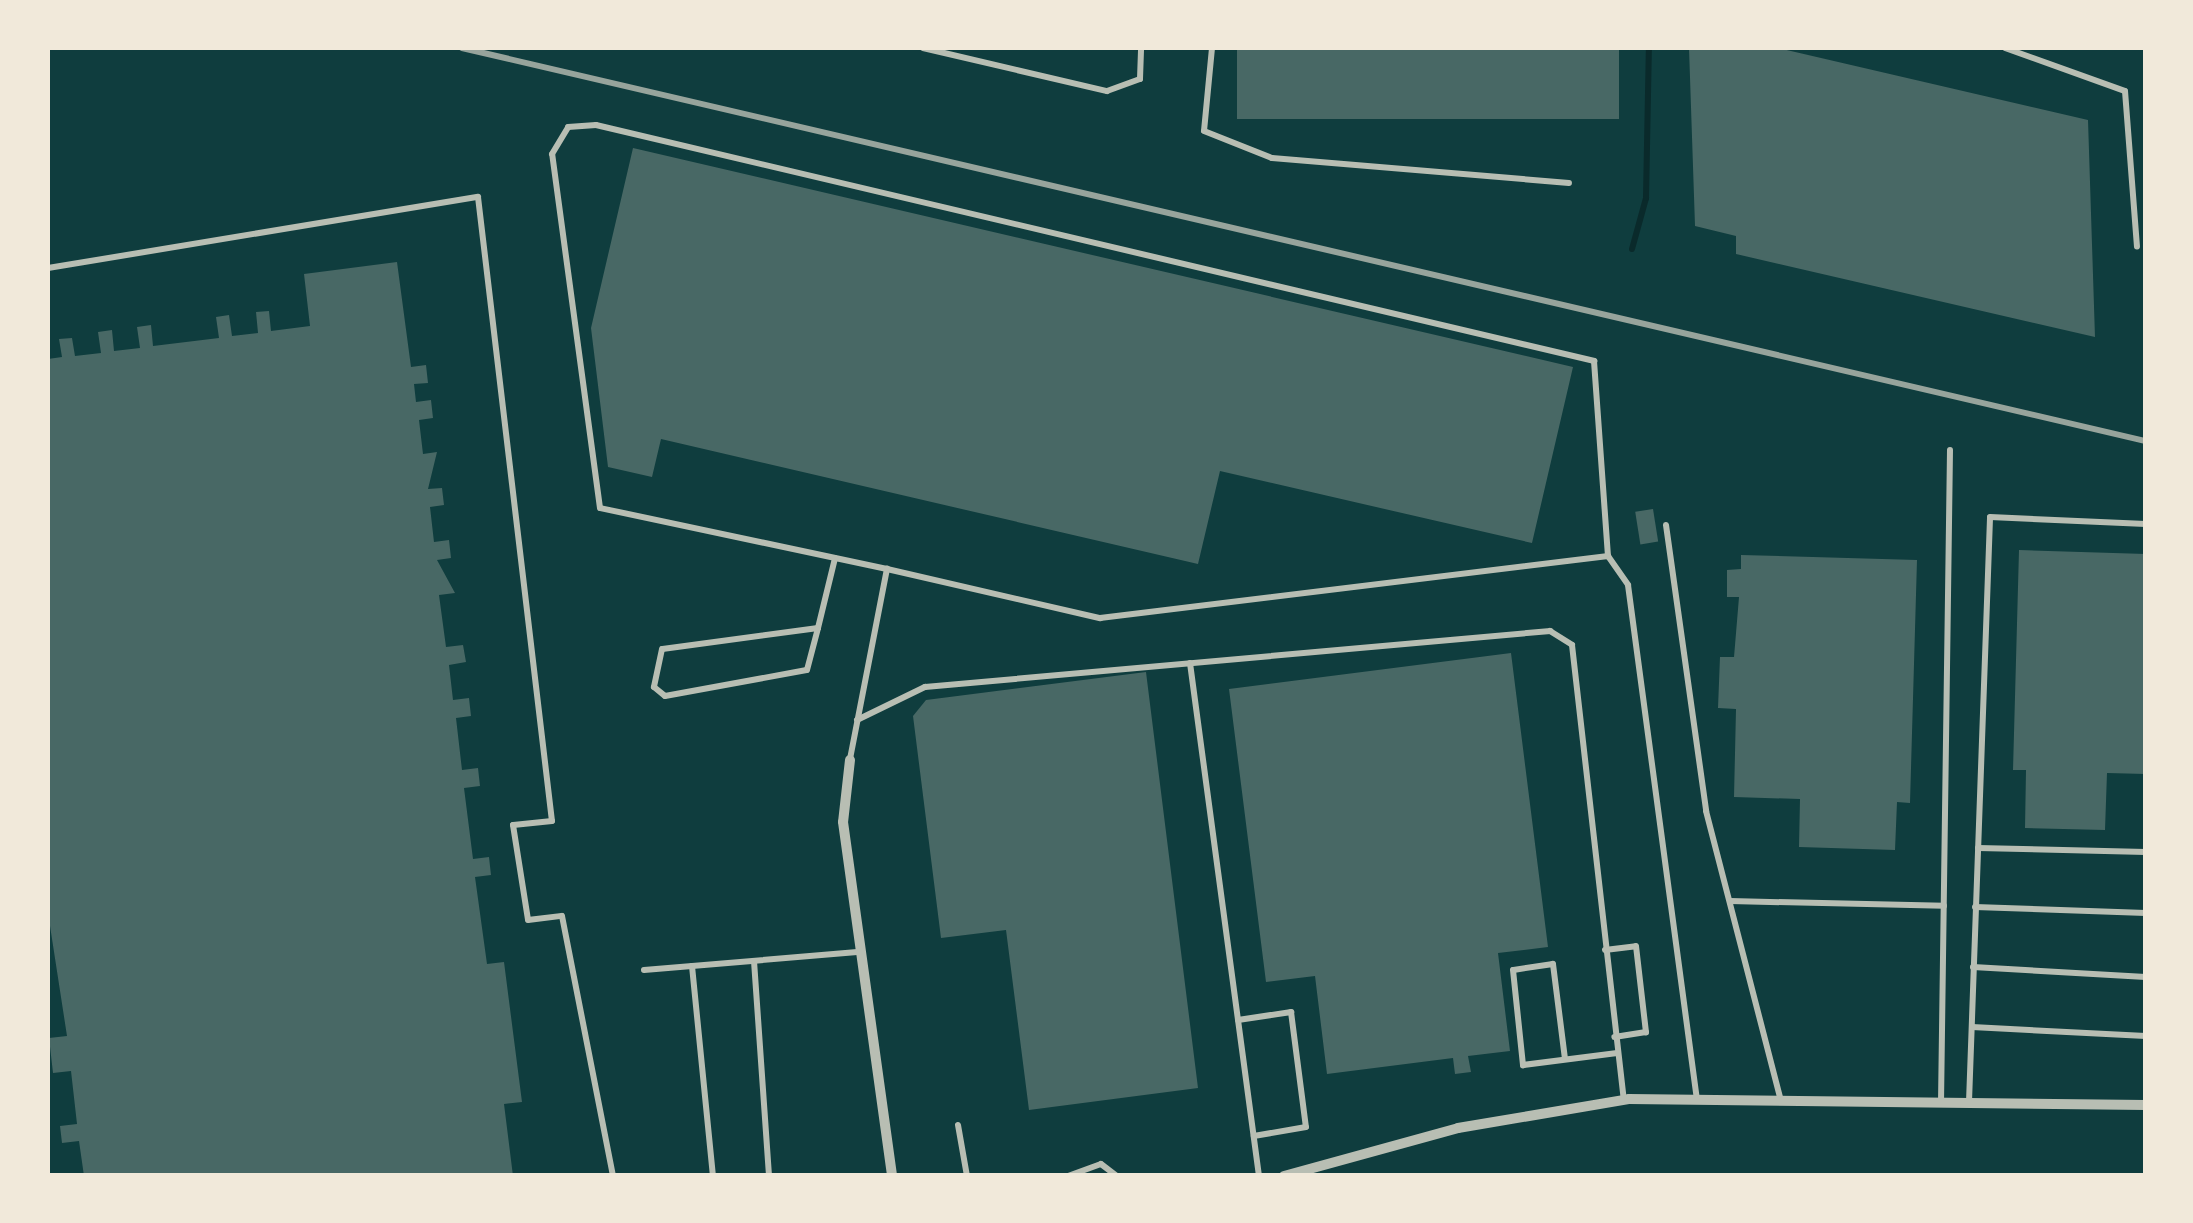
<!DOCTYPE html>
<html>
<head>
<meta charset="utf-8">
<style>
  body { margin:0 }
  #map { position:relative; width:2193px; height:1223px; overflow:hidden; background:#0f3d3e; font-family:"Golos Text",sans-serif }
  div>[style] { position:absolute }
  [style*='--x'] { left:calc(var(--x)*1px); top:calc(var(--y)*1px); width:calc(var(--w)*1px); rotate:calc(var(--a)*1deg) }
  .stream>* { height:6px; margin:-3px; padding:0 3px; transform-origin:3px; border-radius:3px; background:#0a2a2b }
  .building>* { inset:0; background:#486865; transform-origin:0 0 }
  .service>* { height:6px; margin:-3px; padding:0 3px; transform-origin:3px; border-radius:3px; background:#b8beb3 }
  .minor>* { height:10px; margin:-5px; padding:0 5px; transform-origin:5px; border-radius:5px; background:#b8beb3 }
  .rail>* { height:6px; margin:-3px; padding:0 3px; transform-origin:3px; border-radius:3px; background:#97a49c }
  span { translate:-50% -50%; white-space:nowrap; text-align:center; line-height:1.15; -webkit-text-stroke:8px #f1e9da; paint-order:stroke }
  .frame { position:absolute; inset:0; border:50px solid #f1e9da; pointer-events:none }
</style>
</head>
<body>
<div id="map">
  <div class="stream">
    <i style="--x:1632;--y:249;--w:53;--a:-74.6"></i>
    <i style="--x:1646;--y:198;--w:150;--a:-88.9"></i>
  </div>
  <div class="building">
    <i style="left:1237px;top:48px;width:382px;height:71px"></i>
    <i style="clip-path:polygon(1689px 48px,1778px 48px,2088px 120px,2095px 337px,1736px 254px,1736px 236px,1695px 226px)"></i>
    <i style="clip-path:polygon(633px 148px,1573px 367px,1532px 543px,1220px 471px,1198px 564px,661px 439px,652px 477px,608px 467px,591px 328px)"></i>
    <i style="clip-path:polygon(397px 262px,411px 367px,426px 365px,428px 383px,414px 384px,416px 402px,431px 400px,433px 418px,419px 420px,423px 454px,437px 452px,428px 489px,442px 488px,444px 505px,430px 507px,434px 542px,449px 540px,451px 558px,437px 560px,455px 593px,439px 595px,446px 647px,463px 645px,466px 662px,449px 665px,453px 700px,469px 698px,471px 716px,456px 718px,462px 770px,478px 768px,480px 786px,464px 788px,473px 859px,489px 857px,491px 875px,475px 877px,487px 964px,504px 962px,522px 1102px,504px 1104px,513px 1176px,84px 1176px,79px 1141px,62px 1143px,60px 1126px,77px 1124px,71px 1071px,53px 1073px,49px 1038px,67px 1036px,48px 913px,48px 359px,62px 357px,59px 339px,72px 338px,75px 356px,101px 353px,98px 332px,112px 330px,114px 351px,140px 348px,137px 327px,151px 325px,153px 346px,219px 338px,216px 317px,229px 315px,232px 336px,258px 333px,256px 312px,269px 311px,271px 331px,310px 326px,304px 274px)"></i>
    <i style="left:1653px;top:509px;width:33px;height:18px;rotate:81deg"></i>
    <i style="clip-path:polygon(2019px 550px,2146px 554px,2146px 774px,2107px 773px,2105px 830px,2025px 828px,2026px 770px,2013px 770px)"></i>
    <i style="clip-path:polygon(1741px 555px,1917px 560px,1910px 803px,1897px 802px,1895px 850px,1799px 847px,1800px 799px,1734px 797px,1736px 709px,1718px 708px,1720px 657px,1734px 657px,1739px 597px,1727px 597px,1727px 570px,1741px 569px)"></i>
    <i style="clip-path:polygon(1511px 653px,1548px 947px,1498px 953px,1510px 1051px,1468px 1056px,1471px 1072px,1455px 1074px,1453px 1058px,1327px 1074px,1315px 976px,1266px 982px,1229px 689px)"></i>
    <i style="clip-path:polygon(1146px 672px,1198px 1088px,1029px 1110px,1006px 930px,941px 938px,913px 716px,926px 700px)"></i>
  </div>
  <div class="service">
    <i style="--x:923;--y:48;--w:189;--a:13.2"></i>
    <i style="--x:1107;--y:91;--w:35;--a:-20"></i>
    <i style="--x:1140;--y:79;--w:31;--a:-88"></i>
    <i style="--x:1212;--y:48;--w:83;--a:95.5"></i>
    <i style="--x:1204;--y:131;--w:73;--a:21.7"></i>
    <i style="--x:1272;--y:158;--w:298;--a:4.8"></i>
    <i style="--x:2005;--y:48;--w:127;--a:19.7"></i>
    <i style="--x:2125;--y:91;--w:156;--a:85.6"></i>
    <i style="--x:48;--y:268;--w:436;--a:-9.4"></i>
    <i style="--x:478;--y:197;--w:628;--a:83.24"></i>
    <i style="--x:552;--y:821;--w:39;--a:174"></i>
    <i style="--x:513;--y:825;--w:96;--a:81"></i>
    <i style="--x:528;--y:920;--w:34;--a:-7"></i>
    <i style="--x:562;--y:916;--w:265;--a:78.9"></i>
    <i style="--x:1666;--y:525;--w:289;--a:82"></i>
    <i style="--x:1706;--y:811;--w:299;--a:75.5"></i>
    <i style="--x:887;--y:569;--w:293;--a:-168"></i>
    <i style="--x:600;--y:508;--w:357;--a:-97.7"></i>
    <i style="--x:552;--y:154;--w:31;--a:-59"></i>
    <i style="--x:568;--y:127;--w:28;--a:-4"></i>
    <i style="--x:596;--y:125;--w:1026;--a:13.3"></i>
    <i style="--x:1594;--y:361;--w:196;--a:85.9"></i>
    <i style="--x:818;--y:628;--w:157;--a:172.3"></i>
    <i style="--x:662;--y:649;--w:39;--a:102"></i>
    <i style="--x:654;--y:687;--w:14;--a:39"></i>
    <i style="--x:665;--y:696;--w:144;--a:-10.4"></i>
    <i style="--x:807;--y:670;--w:43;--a:-75.3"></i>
    <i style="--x:818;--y:628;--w:72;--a:-76.3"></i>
    <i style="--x:1190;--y:663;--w:518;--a:82.34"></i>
    <i style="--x:857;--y:720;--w:76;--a:-25.9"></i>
    <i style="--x:925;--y:687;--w:628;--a:-5.12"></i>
    <i style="--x:1550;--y:631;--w:26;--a:32"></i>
    <i style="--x:1572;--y:645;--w:458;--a:83.5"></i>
    <i style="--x:850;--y:759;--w:194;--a:-79"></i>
    <i style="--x:887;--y:569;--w:219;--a:13"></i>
    <i style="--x:1100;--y:618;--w:512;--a:-6.96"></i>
    <i style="--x:1608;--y:556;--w:35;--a:55"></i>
    <i style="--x:1628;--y:585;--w:520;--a:82.37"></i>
    <i style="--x:1978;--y:848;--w:168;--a:1.4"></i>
    <i style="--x:1730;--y:901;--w:214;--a:1.3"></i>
    <i style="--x:1975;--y:907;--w:171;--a:2"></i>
    <i style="--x:1605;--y:950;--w:31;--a:-7"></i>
    <i style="--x:1636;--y:946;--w:87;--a:83.4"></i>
    <i style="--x:1646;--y:1032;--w:32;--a:171"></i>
    <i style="--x:754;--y:961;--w:216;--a:86"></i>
    <i style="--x:692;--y:966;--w:211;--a:84.3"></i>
    <i style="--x:1973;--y:967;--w:173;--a:3.3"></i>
    <i style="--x:644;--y:970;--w:217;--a:-4.8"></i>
    <i style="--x:1238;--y:1020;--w:54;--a:-8.6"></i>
    <i style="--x:1291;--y:1012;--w:116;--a:82.6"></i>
    <i style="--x:1306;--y:1127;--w:53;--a:170.2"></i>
    <i style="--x:1972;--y:1027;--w:174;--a:3"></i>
    <i style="--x:1565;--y:1059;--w:96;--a:-97.2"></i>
    <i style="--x:1553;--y:964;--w:40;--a:171.5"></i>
    <i style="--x:1513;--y:970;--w:96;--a:84"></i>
    <i style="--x:1523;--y:1065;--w:95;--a:-7.3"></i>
    <i style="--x:1969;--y:1102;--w:585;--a:-87.94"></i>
    <i style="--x:1990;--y:517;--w:156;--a:2.6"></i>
    <i style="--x:1941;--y:1103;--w:653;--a:-89.21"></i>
    <i style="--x:958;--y:1125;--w:52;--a:80"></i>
    <i style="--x:1068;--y:1176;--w:35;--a:-20"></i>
    <i style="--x:1101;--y:1164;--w:20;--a:37"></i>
  </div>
  <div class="minor">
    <i style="--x:850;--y:760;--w:62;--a:96.4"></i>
    <i style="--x:843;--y:822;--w:357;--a:82.1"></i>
    <i style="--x:1284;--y:1176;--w:180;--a:-15.4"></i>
    <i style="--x:1458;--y:1128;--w:173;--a:-9.6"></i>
    <i style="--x:1629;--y:1099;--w:517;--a:0.66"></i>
  </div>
  <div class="rail">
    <i style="--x:462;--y:48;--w:1729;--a:13.14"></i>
  </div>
  <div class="frame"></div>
</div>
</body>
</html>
